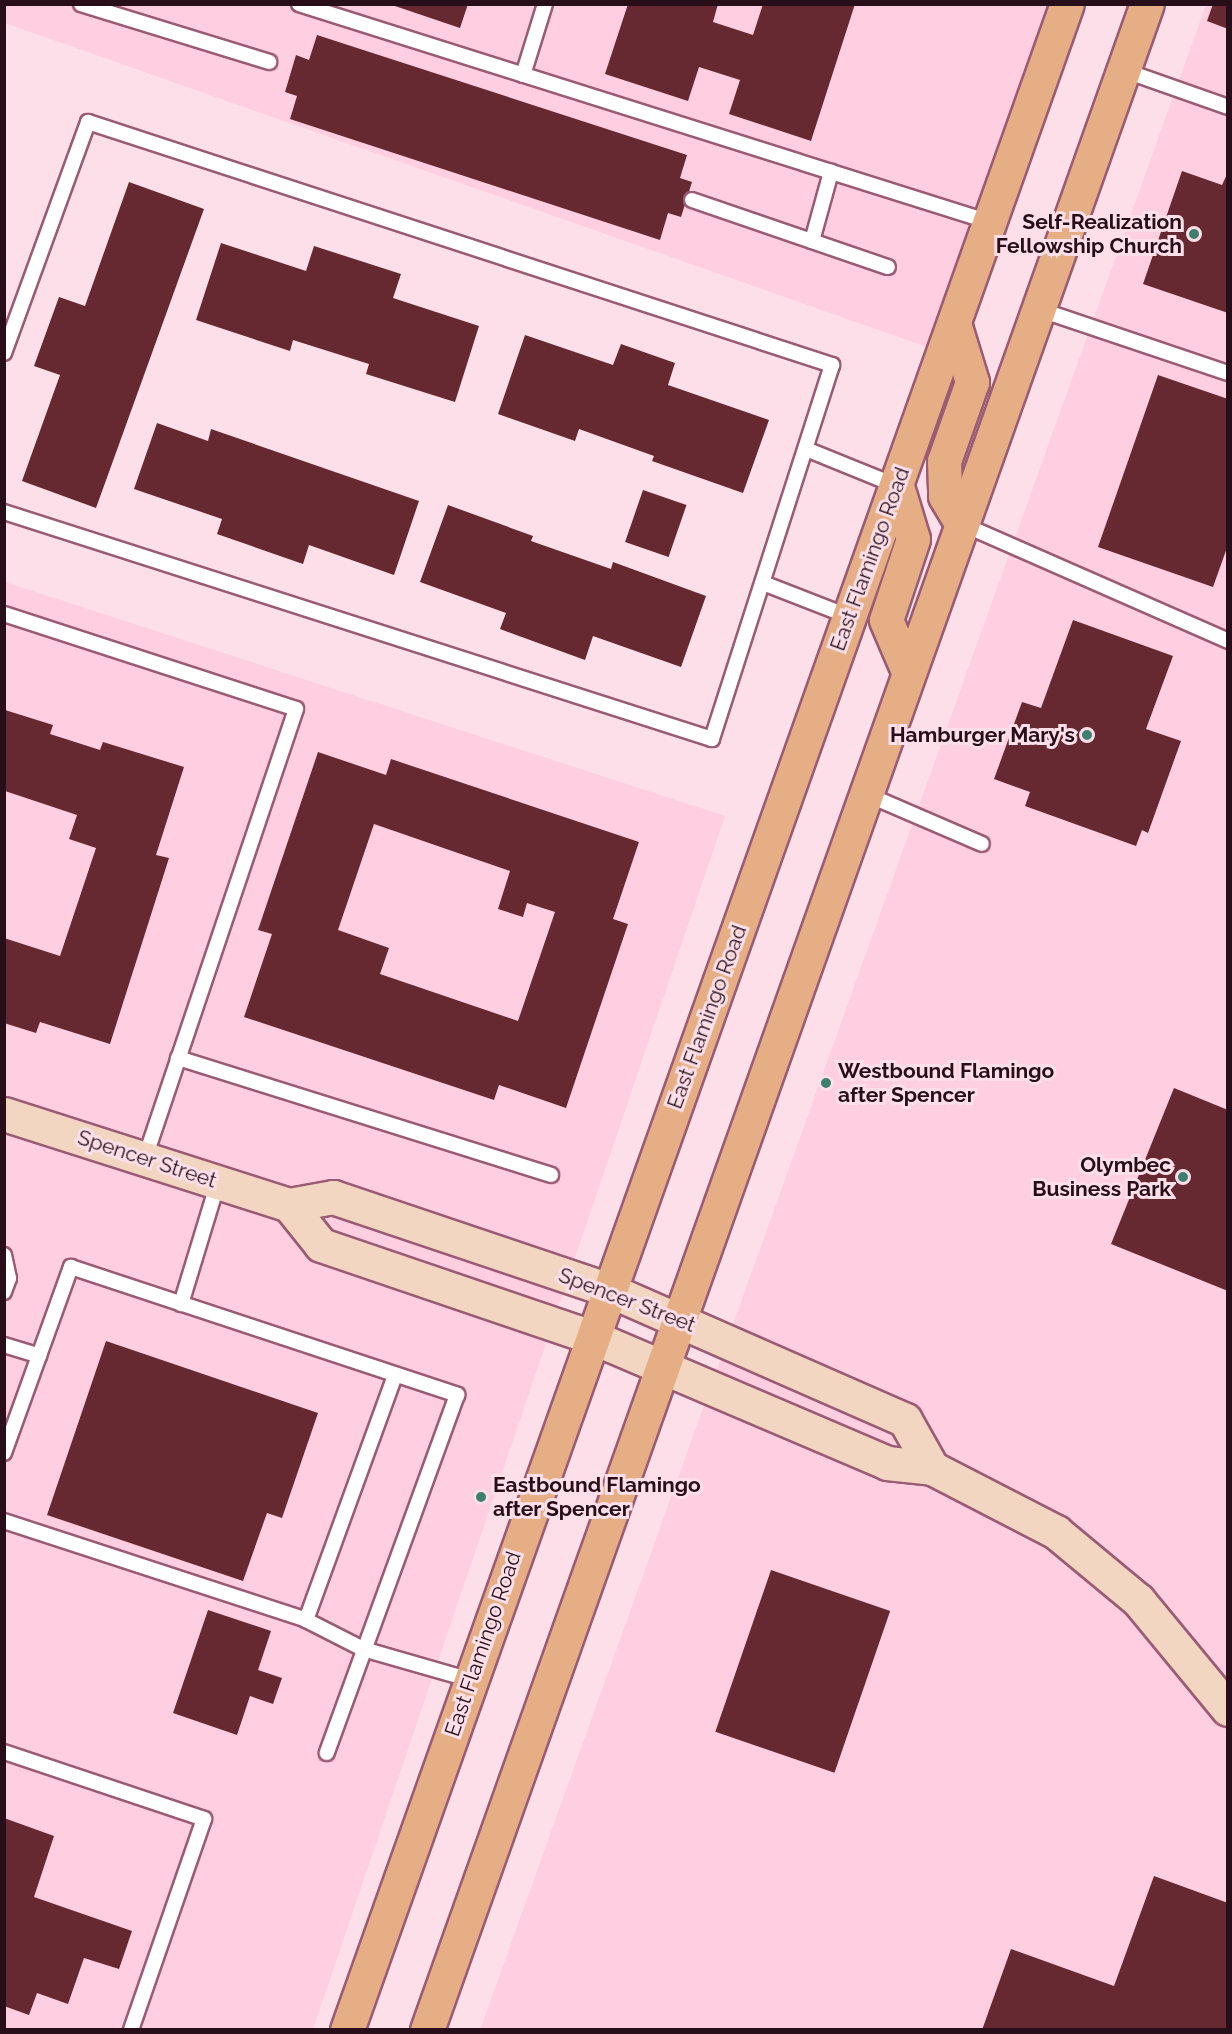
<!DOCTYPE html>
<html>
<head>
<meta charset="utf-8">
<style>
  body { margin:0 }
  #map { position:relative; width:1232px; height:2034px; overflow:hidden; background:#fcdfe9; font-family:Raleway,sans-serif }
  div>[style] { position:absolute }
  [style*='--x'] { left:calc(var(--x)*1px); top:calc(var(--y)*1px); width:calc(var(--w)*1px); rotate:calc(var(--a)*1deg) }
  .built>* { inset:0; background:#ffcee0 }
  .building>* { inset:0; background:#662931; transform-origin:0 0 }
  .roads { filter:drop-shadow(2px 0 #9a5b74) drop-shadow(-2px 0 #9a5b74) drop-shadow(0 2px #9a5b74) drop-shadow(0 -2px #9a5b74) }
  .lane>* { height:14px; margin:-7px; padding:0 7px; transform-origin:7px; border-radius:7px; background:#fff }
  .secondary>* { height:33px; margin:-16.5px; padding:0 16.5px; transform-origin:16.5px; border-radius:16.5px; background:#f2d6c2 }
  .primary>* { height:33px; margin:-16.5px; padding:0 16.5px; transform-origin:16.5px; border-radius:16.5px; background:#e5ae84 }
  .dots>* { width:16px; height:16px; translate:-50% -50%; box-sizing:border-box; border:3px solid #fcdfe9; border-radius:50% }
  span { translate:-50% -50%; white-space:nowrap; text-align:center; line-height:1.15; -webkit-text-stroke:6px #fcdfe9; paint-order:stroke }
  .poi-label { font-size:21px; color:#270e19; font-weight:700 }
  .right { translate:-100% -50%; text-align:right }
  .left { translate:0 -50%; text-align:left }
  .street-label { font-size:21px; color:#270e19 }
  .frame { position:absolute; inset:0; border:6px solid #270e19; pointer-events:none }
</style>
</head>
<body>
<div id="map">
  <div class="built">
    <i style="clip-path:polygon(5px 4px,1067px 5px,944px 353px,5px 23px)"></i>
    <i style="clip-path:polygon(1206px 5px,1227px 5px,1227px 2029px,480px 2030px)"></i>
    <i style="clip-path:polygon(5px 582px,725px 816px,313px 2029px,5px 2030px)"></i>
  </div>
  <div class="building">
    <i style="clip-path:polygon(389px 4px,468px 4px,460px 28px)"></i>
    <i style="clip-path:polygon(628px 4px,718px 4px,713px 22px,753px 35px,763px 4px,855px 4px,811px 141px,729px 114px,740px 80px,699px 67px,688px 101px,605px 74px)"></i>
    <i style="clip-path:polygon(1213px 4px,1228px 4px,1228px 29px,1207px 21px)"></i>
    <i style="clip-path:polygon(317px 35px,687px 155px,680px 178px,692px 182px,681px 217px,668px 213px,660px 240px,290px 119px,297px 96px,285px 92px,296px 55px,309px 60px)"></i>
    <i style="clip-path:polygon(1182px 171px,1222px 185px,1228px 172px,1228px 313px,1143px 284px)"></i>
    <i style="clip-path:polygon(129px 182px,204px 209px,96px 508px,22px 481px,60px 375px,34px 366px,59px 297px,85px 306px)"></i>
    <i style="clip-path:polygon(221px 243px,306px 271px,314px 246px,401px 274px,393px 298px,479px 326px,455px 402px,366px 374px,369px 364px,293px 340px,290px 351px,196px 320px)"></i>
    <i style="clip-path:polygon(525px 335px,613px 365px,621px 344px,675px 363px,668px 385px,769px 420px,743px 493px,652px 461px,654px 456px,579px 429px,575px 441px,498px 414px)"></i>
    <i style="clip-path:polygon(1158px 375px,1228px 399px,1228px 545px,1213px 587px,1098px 547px)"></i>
    <i style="clip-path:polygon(157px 423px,208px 441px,211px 429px,419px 501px,394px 575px,309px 545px,303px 564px,217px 534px,222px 519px,134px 489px)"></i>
    <i style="left:643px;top:490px;width:46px;height:55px;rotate:19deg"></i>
    <i style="clip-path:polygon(448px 505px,533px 536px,531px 541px,611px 569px,613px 562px,706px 596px,681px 667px,593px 636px,585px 660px,500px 629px,506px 613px,420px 582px)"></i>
    <i style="clip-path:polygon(1073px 620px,1173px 656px,1146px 729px,1181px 741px,1148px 833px,1142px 830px,1136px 846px,1025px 806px,1030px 792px,994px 779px,1022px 702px,1041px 708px)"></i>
    <i style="clip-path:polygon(5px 710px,53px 725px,50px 734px,100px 750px,103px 742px,184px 767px,156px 855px,169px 858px,110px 1044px,40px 1022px,36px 1033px,4px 1023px,4px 938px,60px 956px,96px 848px,69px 839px,77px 815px,5px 791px)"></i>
    <i style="clip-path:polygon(evenodd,318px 752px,386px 775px,391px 759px,639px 842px,613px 919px,628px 924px,566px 1108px,499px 1085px,494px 1100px,244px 1017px,272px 934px,258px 930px,318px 752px,374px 824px,510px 871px,498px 909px,523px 917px,527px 903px,555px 912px,518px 1021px,380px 974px,389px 948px,338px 930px,374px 824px)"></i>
    <i style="clip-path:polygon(1174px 1088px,1228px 1110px,1228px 1291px,1111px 1244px)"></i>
    <i style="clip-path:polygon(106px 1341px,318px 1413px,282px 1518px,267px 1513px,243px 1581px,47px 1515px)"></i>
    <i style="left:771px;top:1570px;width:126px;height:171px;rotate:19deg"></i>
    <i style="clip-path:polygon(208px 1610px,271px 1631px,258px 1670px,282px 1678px,273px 1704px,250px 1696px,237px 1735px,173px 1713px)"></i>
    <i style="clip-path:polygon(4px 1818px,54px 1836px,34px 1897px,132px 1931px,119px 1969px,84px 1958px,68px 2004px,37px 1993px,29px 2015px,4px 2006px)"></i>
    <i style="clip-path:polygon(1154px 1876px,1228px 1903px,1228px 2030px,982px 2030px,1011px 1949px,1114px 1986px)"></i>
  </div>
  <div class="roads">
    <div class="lane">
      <i style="--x:81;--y:4;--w:197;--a:17.1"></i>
      <i style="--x:299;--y:4;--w:725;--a:17.51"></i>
      <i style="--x:1123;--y:70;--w:111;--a:19.4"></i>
      <i style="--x:523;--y:75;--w:74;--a:-72.8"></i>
      <i style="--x:692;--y:200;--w:207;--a:18.9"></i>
      <i style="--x:812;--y:241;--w:72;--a:-74.6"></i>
      <i style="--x:1038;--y:309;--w:200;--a:18.6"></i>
      <i style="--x:4;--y:353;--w:246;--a:-70"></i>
      <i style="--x:88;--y:122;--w:783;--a:18.09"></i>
      <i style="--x:832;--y:365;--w:393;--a:107.8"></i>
      <i style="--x:712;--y:739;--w:744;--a:-162.22"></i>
      <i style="--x:806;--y:449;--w:98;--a:22.1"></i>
      <i style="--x:962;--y:524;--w:291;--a:23.7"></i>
      <i style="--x:763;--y:583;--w:93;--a:21.3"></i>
      <i style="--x:4;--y:614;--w:307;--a:18"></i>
      <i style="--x:296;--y:709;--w:474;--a:108.6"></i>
      <i style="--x:866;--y:794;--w:126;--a:23.3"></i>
      <i style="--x:178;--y:1058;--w:391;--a:17.4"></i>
      <i style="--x:4;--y:1255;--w:24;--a:78"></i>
      <i style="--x:9;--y:1278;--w:15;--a:110"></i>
      <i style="--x:181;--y:1304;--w:127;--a:-73.1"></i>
      <i style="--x:4;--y:1345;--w:37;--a:17"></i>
      <i style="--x:4;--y:1453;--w:198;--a:-70.2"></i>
      <i style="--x:71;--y:1267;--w:407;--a:18.3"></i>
      <i style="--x:457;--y:1395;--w:381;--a:110"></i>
      <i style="--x:4;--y:1521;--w:318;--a:18.1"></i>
      <i style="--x:306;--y:1620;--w:64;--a:27"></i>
      <i style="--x:363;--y:1649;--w:112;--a:16"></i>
      <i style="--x:306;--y:1620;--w:261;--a:-70"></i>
      <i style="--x:4;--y:1752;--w:211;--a:18.5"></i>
      <i style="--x:204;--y:1819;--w:223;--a:109.1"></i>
    </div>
    <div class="secondary">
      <i style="--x:4;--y:1114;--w:299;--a:17.7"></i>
      <i style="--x:289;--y:1205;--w:45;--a:-10.3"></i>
      <i style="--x:333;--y:1197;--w:291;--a:18.6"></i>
      <i style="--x:609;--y:1290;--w:323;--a:23.7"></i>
      <i style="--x:905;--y:1420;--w:55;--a:60.6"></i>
      <i style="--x:289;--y:1205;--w:51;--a:51.3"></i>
      <i style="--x:321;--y:1245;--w:286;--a:18.8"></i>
      <i style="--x:592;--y:1337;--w:321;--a:23.1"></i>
      <i style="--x:887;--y:1463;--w:45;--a:6.3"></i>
      <i style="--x:932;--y:1468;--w:140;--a:27.3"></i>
      <i style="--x:1056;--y:1532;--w:107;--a:39.7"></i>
      <i style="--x:1138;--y:1600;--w:141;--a:50.5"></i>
    </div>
    <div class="primary">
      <i style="--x:954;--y:323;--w:62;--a:73"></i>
      <i style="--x:972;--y:382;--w:84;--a:109.5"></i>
      <i style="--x:944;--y:461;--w:35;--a:88"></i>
      <i style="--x:945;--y:496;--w:33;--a:59"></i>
      <i style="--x:897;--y:486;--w:55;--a:73.2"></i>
      <i style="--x:913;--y:539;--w:85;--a:108.4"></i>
      <i style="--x:886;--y:620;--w:56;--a:66.7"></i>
      <i style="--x:347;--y:2030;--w:2150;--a:-70.44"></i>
      <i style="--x:427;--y:2030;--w:2150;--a:-70.44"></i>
    </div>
  </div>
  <div class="dots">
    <i style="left:1194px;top:234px;background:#3e7f6e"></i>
    <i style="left:1087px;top:735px;background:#3e7f6e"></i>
    <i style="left:826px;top:1083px;background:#3e7f6e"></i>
    <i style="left:1183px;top:1177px;background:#3e7f6e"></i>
    <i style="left:481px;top:1497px;background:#3e7f6e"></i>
  </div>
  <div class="poi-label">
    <span class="right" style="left:1182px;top:234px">Self-Realization<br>Fellowship Church</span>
    <span class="right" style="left:1075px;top:735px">Hamburger Mary's</span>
    <span class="left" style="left:838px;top:1083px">Westbound Flamingo<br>after Spencer</span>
    <span class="right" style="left:1171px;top:1177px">Olymbec<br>Business Park</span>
    <span class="left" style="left:493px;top:1497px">Eastbound Flamingo<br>after Spencer</span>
  </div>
  <div class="street-label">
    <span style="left:870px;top:559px;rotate:-70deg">East Flamingo Road</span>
    <span style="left:707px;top:1017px;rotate:-70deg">East Flamingo Road</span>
    <span style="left:147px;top:1159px;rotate:18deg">Spencer Street</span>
    <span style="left:627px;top:1300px;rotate:21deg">Spencer Street</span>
    <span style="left:483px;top:1644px;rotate:-71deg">East Flamingo Road</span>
  </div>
  <div class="frame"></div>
</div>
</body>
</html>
